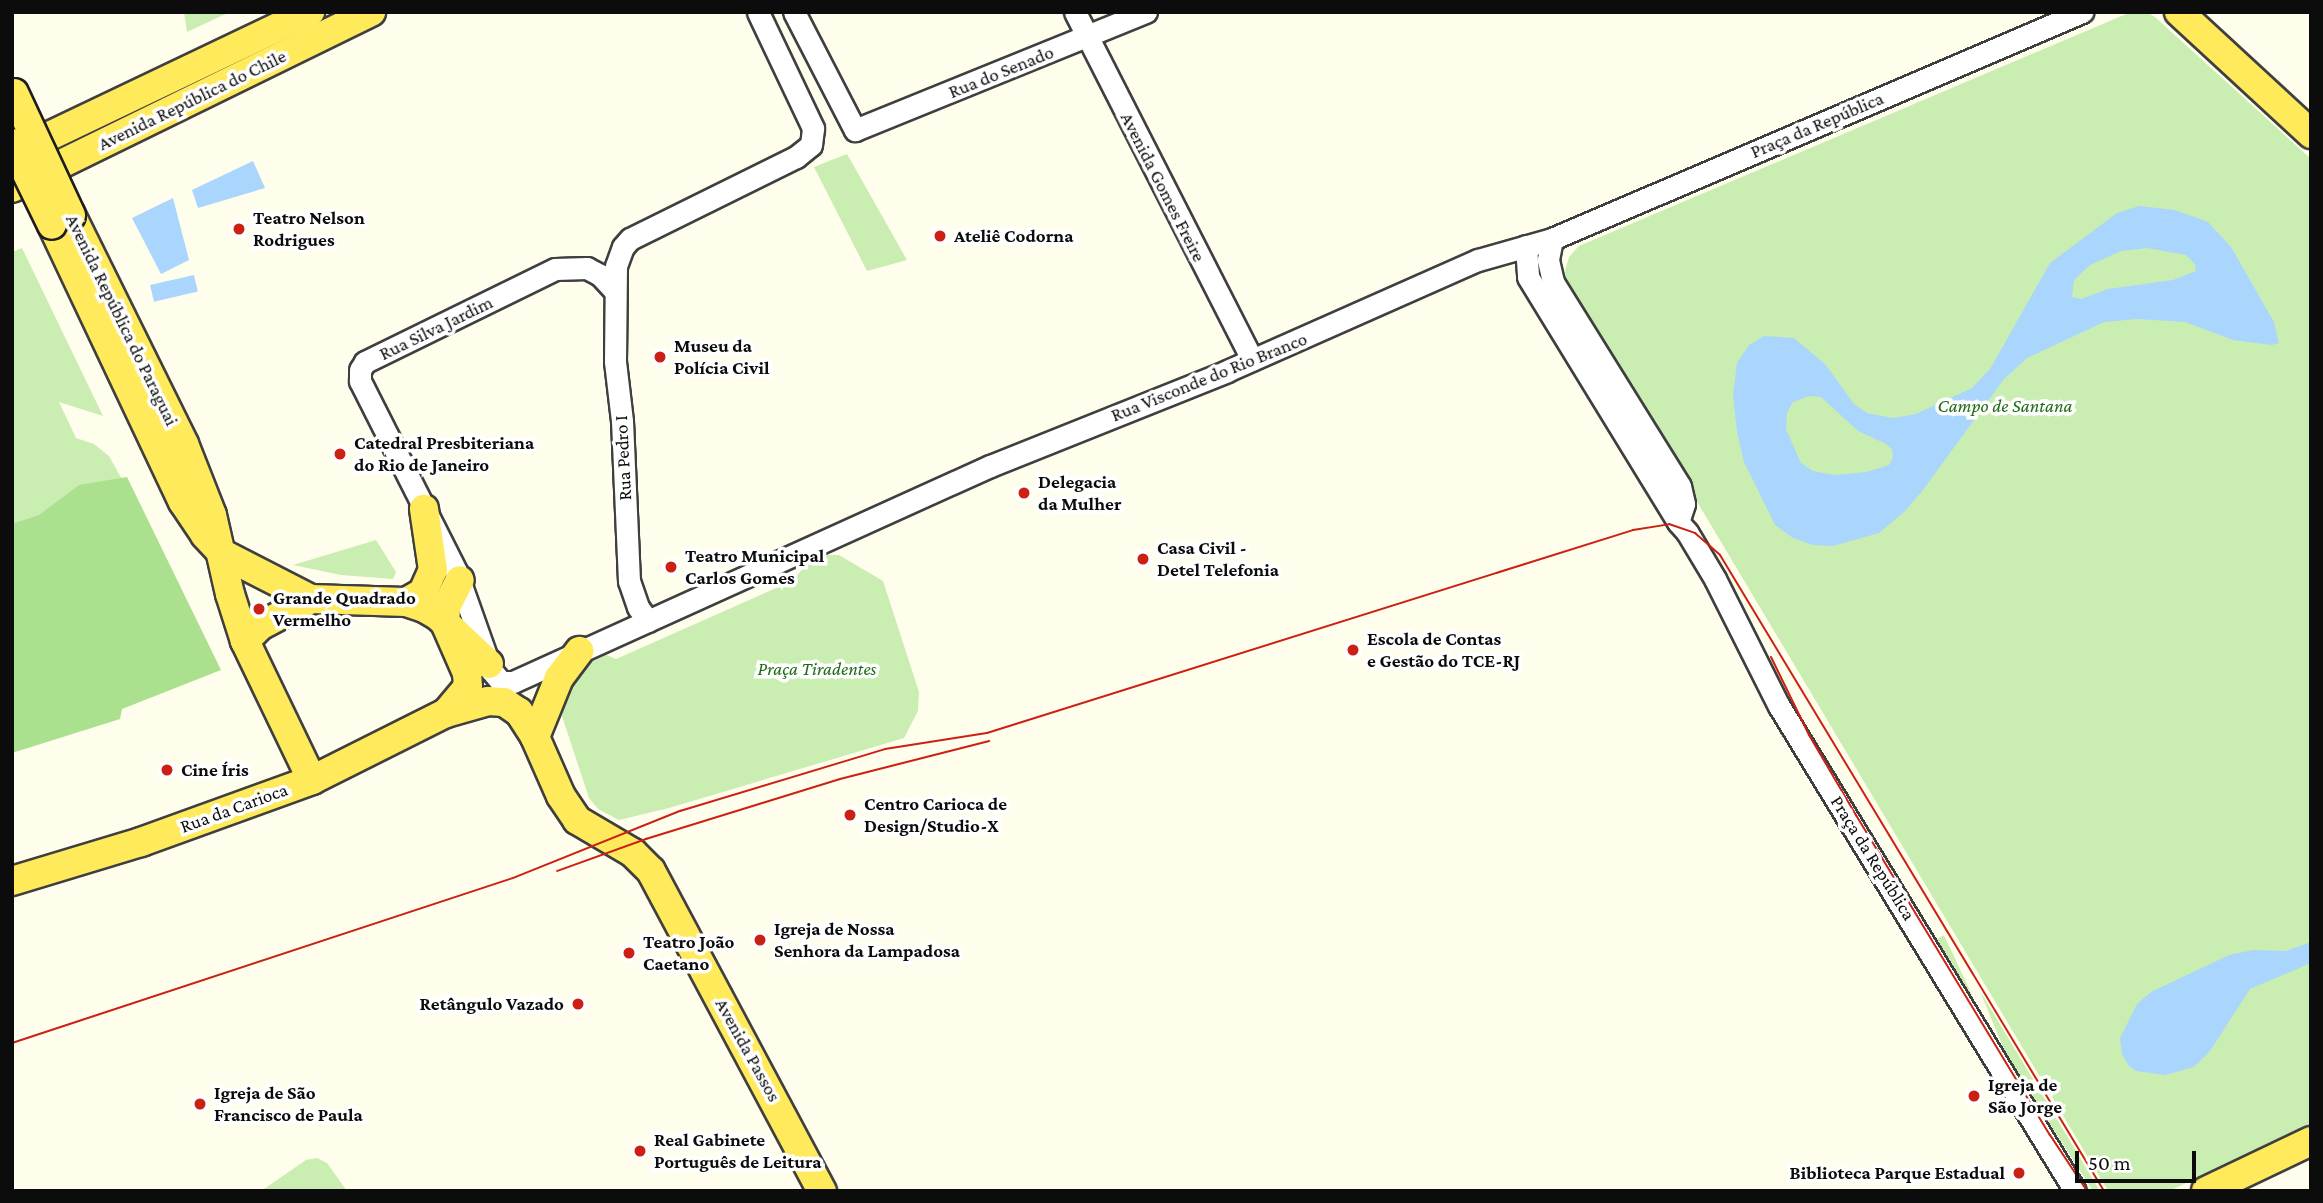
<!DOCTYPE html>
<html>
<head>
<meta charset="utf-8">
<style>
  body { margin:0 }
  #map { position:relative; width:2323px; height:1203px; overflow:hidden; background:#fffdec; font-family:"Crimson Pro",serif }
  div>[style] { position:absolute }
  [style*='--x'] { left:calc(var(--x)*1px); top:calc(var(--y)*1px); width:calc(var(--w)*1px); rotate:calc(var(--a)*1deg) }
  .green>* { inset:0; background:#caeeb1 }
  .forest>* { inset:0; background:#aae08e }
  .water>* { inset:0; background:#aad5fd; transform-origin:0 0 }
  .roads { filter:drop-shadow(2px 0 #3f3f3f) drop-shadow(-2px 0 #3f3f3f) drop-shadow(0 2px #3f3f3f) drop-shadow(0 -2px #3f3f3f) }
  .minor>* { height:21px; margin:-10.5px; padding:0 10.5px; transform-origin:10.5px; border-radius:10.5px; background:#fff }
  .major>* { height:28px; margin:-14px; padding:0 14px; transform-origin:14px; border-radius:14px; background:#ffea5c }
  .tram>* { height:2px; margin:-1px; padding:0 1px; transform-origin:1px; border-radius:1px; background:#cb2115 }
  .bridges { filter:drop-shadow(2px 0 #1d1d1d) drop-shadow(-2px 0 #1d1d1d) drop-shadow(0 2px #1d1d1d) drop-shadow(0 -2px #1d1d1d) }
  .major-bridge>* { height:28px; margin:-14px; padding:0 14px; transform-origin:14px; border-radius:14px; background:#ffea5c }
  .dots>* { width:19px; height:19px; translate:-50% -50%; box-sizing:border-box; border:4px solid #fff; border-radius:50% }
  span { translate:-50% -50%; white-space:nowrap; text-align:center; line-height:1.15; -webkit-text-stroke:7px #fff; paint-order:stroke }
  .street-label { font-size:19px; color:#0c0c0c }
  .poi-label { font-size:19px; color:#0c0c0c; font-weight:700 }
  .left { translate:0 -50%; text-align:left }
  .right { translate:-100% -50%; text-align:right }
  .park-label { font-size:19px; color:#1e6b16; font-style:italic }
  .frame { position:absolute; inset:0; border:14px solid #0c0c0c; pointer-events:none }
  .scale { position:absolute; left:2075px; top:1151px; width:121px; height:32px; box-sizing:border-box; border:4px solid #0c0c0c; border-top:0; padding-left:9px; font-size:21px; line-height:24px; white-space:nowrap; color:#0c0c0c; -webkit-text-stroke:5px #fff; paint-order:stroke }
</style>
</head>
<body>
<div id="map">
  <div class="green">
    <i style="clip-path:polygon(184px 12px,230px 12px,187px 32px)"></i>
    <i style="clip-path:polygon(2131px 12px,2148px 13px,2155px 17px,2311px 159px,2311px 1125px,2169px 1191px,2108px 1191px,1566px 282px,1565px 271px,1569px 257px,1579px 246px)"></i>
    <i style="clip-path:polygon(847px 154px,907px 260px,867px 271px,814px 167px)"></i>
    <i style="clip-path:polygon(22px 248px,103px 416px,59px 402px,76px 438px,94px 444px,109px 456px,138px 508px,12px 546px,12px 252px)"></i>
    <i style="clip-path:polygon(376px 540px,396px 572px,393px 579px,341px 575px,293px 565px)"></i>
    <i style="clip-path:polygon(828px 555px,839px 555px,883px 581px,919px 692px,918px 711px,904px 738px,669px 808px,619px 820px,598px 809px,589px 798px,561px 713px,561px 699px,581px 667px,606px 655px,616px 659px,792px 581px,806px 565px)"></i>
    <i style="clip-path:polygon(1944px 935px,1972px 995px,1971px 996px,1937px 939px)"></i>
    <i style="clip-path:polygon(1980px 991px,2100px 1191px,2093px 1191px,2007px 1057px)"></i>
    <i style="clip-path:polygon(317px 1158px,327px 1163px,347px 1191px,261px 1191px,306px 1160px)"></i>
  </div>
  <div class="forest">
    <i style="clip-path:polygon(127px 477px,221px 670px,122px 709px,120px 719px,12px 753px,12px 524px,39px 515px,79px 485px)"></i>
  </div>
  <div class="water">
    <i style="clip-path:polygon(253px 161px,265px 188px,198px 208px,192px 190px)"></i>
    <i style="clip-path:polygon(173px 198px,189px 260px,161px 274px,132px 218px)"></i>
    <i style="clip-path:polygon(evenodd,2139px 206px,2175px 210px,2208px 222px,2231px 247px,2274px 322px,2279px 343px,2272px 345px,2233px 340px,2185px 322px,2137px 319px,2104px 322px,2027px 358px,2004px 379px,1923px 490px,1904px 512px,1879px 533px,1833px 546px,1813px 545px,1793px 538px,1775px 525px,1744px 462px,1737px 432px,1733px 395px,1737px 363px,1749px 345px,1764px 336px,1794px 338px,1826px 365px,1854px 404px,1867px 413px,1893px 418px,1916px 414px,1972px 388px,1990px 369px,2050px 263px,2117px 213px,2139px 206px,2147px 248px,2186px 255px,2195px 264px,2196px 271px,2173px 280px,2108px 289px,2081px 299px,2072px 297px,2074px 280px,2090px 265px,2121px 251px,2147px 248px,2139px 206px,1809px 396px,1821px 397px,1858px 431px,1886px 444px,1892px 449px,1893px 457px,1889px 465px,1866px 472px,1834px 475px,1813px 471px,1801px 463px,1786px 429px,1787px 413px,1793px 402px,1809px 396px)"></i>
    <i style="left:194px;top:275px;width:17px;height:45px;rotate:77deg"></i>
    <i style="clip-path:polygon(2311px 942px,2311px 963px,2250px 989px,2210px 1051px,2194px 1067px,2165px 1075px,2136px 1071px,2129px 1066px,2122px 1054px,2120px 1038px,2137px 1004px,2151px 992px,2229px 955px,2253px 950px,2286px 951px)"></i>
  </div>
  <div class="roads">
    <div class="minor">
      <i style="--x:794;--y:12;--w:133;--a:62.7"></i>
      <i style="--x:855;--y:130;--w:314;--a:-22.1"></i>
      <i style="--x:1075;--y:12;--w:390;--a:63"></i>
      <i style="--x:1552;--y:239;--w:21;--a:101"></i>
      <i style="--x:1548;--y:260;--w:23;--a:77"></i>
      <i style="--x:1553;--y:282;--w:240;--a:58.1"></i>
      <i style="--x:1680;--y:486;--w:18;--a:77"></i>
      <i style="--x:1684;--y:504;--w:19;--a:108"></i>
      <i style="--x:1526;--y:246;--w:31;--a:86"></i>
      <i style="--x:1528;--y:277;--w:287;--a:58.5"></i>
      <i style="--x:1678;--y:522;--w:13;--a:48"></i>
      <i style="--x:1687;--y:532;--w:55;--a:59.2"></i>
      <i style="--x:1715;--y:579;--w:142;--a:63.3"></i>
      <i style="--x:1779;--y:706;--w:568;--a:58.6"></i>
      <i style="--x:614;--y:290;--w:21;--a:-133"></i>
      <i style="--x:600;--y:275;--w:15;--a:-152"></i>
      <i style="--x:587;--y:268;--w:32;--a:178"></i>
      <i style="--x:555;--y:269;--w:212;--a:153.9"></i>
      <i style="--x:365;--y:362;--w:9;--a:122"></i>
      <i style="--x:360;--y:370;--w:11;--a:90"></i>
      <i style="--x:360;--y:381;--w:213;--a:63.2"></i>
      <i style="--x:456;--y:571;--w:105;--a:70.5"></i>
      <i style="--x:491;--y:670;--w:16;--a:50"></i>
      <i style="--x:501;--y:682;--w:12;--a:0"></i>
      <i style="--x:513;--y:682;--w:524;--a:-24.36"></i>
      <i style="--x:990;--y:466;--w:255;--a:-21.8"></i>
      <i style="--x:1227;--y:371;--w:274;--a:-23.9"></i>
      <i style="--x:1478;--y:260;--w:77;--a:-15.8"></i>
      <i style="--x:1552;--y:239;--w:577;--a:-23.19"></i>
      <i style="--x:648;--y:621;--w:17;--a:-126"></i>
      <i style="--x:638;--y:607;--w:28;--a:-109"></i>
      <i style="--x:629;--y:581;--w:160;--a:-92.5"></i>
      <i style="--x:622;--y:421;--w:60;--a:-96.7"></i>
      <i style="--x:615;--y:361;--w:95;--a:-89.4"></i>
      <i style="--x:616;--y:266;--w:20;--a:-70"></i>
      <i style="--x:623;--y:247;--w:11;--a:-49"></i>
      <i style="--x:630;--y:239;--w:185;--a:-26.3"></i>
      <i style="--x:796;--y:157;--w:19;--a:-39"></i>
      <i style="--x:811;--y:145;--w:17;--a:-83"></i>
      <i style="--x:813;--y:128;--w:128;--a:-115.4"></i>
    </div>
    <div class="major">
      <i style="--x:2179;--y:12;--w:180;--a:42.7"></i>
      <i style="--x:16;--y:152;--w:326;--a:-25.5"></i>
      <i style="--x:12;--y:188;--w:400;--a:-26.1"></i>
      <i style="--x:71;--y:215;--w:255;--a:63.7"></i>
      <i style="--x:184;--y:444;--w:76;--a:68.5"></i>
      <i style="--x:212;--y:515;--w:81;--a:77.2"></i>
      <i style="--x:230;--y:594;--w:49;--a:72.3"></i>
      <i style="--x:245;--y:641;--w:154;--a:64.3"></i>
      <i style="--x:52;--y:225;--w:306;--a:64.7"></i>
      <i style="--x:183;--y:502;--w:40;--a:56"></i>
      <i style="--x:205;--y:535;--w:26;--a:47"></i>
      <i style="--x:223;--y:554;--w:99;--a:27.1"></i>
      <i style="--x:311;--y:599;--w:95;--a:1.8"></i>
      <i style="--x:406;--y:602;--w:19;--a:18"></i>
      <i style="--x:424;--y:608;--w:16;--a:30"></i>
      <i style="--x:438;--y:616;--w:70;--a:43.3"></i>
      <i style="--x:406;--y:602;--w:20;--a:-30"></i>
      <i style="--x:423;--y:592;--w:24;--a:-66"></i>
      <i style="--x:433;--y:570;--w:62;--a:-98.4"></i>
      <i style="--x:245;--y:641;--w:21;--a:-45"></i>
      <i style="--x:260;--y:626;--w:58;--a:-27.9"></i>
      <i style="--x:446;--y:713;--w:34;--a:-50"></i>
      <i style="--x:468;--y:687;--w:14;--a:-94"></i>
      <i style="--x:467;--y:673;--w:55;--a:-113.7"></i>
      <i style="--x:445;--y:623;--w:16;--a:-86"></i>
      <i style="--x:446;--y:607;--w:30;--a:-63"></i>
      <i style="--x:535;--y:737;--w:64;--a:-67.9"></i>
      <i style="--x:559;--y:678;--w:34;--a:-53"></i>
      <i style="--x:12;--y:881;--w:135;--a:-16.8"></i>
      <i style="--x:141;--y:842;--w:182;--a:-19.9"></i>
      <i style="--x:312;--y:780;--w:150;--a:-26.6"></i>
      <i style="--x:446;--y:713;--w:44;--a:-15.9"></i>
      <i style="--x:488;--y:701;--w:16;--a:4"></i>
      <i style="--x:504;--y:702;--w:18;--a:34"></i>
      <i style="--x:519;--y:712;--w:30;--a:57"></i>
      <i style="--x:535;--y:737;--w:64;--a:66.2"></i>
      <i style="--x:561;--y:796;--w:29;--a:56"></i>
      <i style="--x:577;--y:820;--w:65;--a:30.5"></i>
      <i style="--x:633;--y:853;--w:25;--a:45"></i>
      <i style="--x:651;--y:871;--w:363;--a:61.9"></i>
      <i style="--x:2206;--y:1191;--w:116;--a:-25.5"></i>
    </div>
  </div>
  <div class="tram">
    <i style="--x:1771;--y:657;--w:87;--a:64"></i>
    <i style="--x:1809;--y:735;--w:93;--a:59.6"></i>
    <i style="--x:1856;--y:815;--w:374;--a:58.8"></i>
    <i style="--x:2050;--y:1135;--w:67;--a:56.5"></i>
    <i style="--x:557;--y:871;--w:95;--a:-19.8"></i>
    <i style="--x:646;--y:839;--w:203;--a:-17.2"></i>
    <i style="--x:840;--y:779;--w:154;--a:-14.3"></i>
    <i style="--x:12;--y:1043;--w:527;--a:-18.23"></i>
    <i style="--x:513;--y:878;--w:180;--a:-21.9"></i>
    <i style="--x:680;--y:811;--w:214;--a:-16.8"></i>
    <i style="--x:885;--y:749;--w:103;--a:-8.9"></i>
    <i style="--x:987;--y:733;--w:677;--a:-17.44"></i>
    <i style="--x:1633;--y:530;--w:36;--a:-9"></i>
    <i style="--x:1669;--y:524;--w:28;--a:19"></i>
    <i style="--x:1695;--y:533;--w:33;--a:41"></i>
    <i style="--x:1720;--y:555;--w:743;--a:58.88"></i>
  </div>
  <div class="bridges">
    <div class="major-bridge">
      <i style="--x:14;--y:93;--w:135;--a:65"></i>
      <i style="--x:12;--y:143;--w:91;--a:64"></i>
    </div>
  </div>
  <div class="dots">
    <i style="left:239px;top:229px;background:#cb2115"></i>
    <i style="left:940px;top:236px;background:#cb2115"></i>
    <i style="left:660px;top:357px;background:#cb2115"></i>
    <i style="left:340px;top:454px;background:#cb2115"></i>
    <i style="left:1024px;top:493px;background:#cb2115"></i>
    <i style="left:1143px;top:559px;background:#cb2115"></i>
    <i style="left:671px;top:567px;background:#cb2115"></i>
    <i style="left:259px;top:609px;background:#cb2115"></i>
    <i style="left:1353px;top:650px;background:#cb2115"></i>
    <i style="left:167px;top:770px;background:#cb2115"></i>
    <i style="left:850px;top:815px;background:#cb2115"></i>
    <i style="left:760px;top:940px;background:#cb2115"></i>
    <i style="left:629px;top:953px;background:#cb2115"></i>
    <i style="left:578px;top:1004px;background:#cb2115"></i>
    <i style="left:1974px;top:1096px;background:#cb2115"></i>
    <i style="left:200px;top:1104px;background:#cb2115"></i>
    <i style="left:640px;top:1151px;background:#cb2115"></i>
    <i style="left:2019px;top:1173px;background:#cb2115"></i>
  </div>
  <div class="street-label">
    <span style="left:1001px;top:72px;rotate:-22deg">Rua do Senado</span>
    <span style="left:192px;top:100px;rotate:-26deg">Avenida República do Chile</span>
    <span style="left:1817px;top:125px;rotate:-23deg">Praça da República</span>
    <span style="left:1163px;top:187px;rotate:63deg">Avenida Gomes Freire</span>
    <span style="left:122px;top:320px;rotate:64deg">Avenida República do Paraguai</span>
    <span style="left:436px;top:328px;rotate:-26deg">Rua Silva Jardim</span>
    <span style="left:1209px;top:377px;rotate:-22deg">Rua Visconde do Rio Branco</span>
    <span style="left:623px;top:458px;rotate:-93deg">Rua Pedro I</span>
    <span style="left:234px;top:808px;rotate:-20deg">Rua da Carioca</span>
    <span style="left:1873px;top:858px;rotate:58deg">Praça da República</span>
    <span style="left:748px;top:1050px;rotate:61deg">Avenida Passos</span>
  </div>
  <div class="poi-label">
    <span class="left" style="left:253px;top:229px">Teatro Nelson<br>Rodrigues</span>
    <span class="left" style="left:954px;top:236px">Ateliê Codorna</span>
    <span class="left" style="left:674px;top:357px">Museu da<br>Polícia Civil</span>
    <span class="left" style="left:354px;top:454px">Catedral Presbiteriana<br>do Rio de Janeiro</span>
    <span class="left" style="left:1038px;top:493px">Delegacia<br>da Mulher</span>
    <span class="left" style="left:1157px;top:559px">Casa Civil -<br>Detel Telefonia</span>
    <span class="left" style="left:685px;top:567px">Teatro Municipal<br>Carlos Gomes</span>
    <span class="left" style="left:273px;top:609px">Grande Quadrado<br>Vermelho</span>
    <span class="left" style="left:1367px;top:650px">Escola de Contas<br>e Gestão do TCE-RJ</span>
    <span class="left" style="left:181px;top:770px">Cine Íris</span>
    <span class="left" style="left:864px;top:815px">Centro Carioca de<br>Design/Studio-X</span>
    <span class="left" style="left:774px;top:940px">Igreja de Nossa<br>Senhora da Lampadosa</span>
    <span class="left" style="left:643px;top:953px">Teatro João<br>Caetano</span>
    <span class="right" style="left:564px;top:1004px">Retângulo Vazado</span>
    <span class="left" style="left:1988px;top:1096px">Igreja de<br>São Jorge</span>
    <span class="left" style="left:214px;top:1104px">Igreja de São<br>Francisco de Paula</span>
    <span class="left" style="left:654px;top:1151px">Real Gabinete<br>Português de Leitura</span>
    <span class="right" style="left:2005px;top:1173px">Biblioteca Parque Estadual</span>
  </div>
  <div class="park-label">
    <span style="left:2005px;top:406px">Campo de Santana</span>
    <span style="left:817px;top:669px">Praça Tiradentes</span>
  </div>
  <div class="frame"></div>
  <div class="scale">50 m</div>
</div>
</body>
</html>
